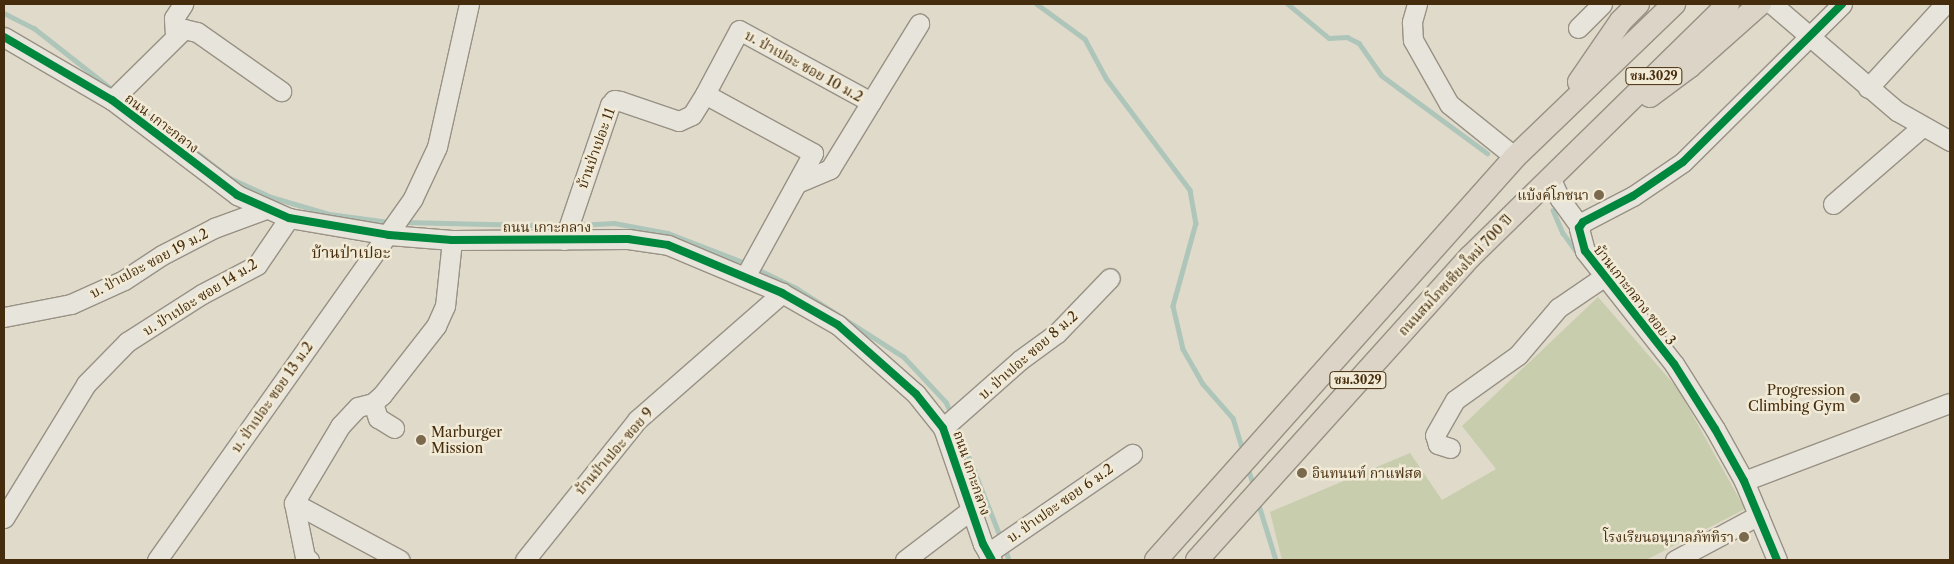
<!DOCTYPE html>
<html>
<head>
<meta charset="utf-8">
<style>
  body { margin:0 }
  #map { position:relative; width:1954px; height:564px; overflow:hidden; background:#e0daca; font-family:"Libre Caslon Text","Noto Serif Thai",serif }
  div>[style] { position:absolute }
  [style*='--x'] { left:calc(var(--x)*1px); top:calc(var(--y)*1px); width:calc(var(--w)*1px); rotate:calc(var(--a)*1deg) }
  .green>* { inset:0; background:#c8cdad }
  .stream>* { height:4.5px; margin:-2.25px; padding:0 2.25px; transform-origin:2.25px; border-radius:2.25px; background:#aec5ba }
  .roads { filter:drop-shadow(1px 0 #989184) drop-shadow(-1px 0 #989184) drop-shadow(0 1px #989184) drop-shadow(0 -1px #989184) }
  .minor>* { height:19px; margin:-9.5px; padding:0 9.5px; transform-origin:9.5px; border-radius:9.5px; background:#e7e4dc }
  .major>* { height:22px; margin:-11px; padding:0 11px; transform-origin:11px; border-radius:11px; background:#dbd4c7 }
  .cycleway>* { height:8px; margin:-4px; padding:0 4px; transform-origin:4px; border-radius:4px; background:#00873e }
  .dots>* { width:14px; height:14px; translate:-50% -50%; box-sizing:border-box; border:2px solid #f1ead6; border-radius:50% }
  span { translate:-50% -50%; white-space:nowrap; text-align:center; line-height:1.15; -webkit-text-stroke:5px #f1ead6; paint-order:stroke }
  .shield-label span { padding:1px 4px; background:#f1ead6; border:1px solid; border-radius:4px; -webkit-text-stroke-width:0 }
  .shield-label { font-size:12px; color:#452c0c; font-weight:700 }
  .street-label { font-size:14px; color:#452c0c }
  .poi-label { font-size:14px; color:#452c0c }
  .right { translate:-100% -50%; text-align:right }
  .left { translate:0 -50%; text-align:left }
  .quarter-label { font-size:16px; color:#452c0c }
  .frame { position:absolute; inset:0; border:5px solid #452c0c; pointer-events:none }
</style>
</head>
<body>
<div id="map">
  <div class="green">
    <i style="clip-path:polygon(1598px 297px,1678px 389px,1745px 509px,1646px 560px,1282px 560px,1270px 512px,1410px 453px,1442px 500px,1496px 469px,1462px 426px)"></i>
  </div>
  <div class="stream">
    <i style="--x:1037;--y:4;--w:59;--a:36.1"></i>
    <i style="--x:1085;--y:39;--w:44;--a:61.7"></i>
    <i style="--x:1106;--y:78;--w:140;--a:53.1"></i>
    <i style="--x:1190;--y:190;--w:34;--a:80"></i>
    <i style="--x:1196;--y:223;--w:86;--a:105.5"></i>
    <i style="--x:1173;--y:306;--w:44;--a:76.9"></i>
    <i style="--x:1183;--y:349;--w:40;--a:60.3"></i>
    <i style="--x:1203;--y:384;--w:45;--a:48.6"></i>
    <i style="--x:1233;--y:418;--w:34;--a:73"></i>
    <i style="--x:1288;--y:4;--w:53;--a:39.7"></i>
    <i style="--x:1329;--y:38;--w:18;--a:-3"></i>
    <i style="--x:1347;--y:37;--w:13;--a:27"></i>
    <i style="--x:1359;--y:43;--w:39;--a:55"></i>
    <i style="--x:1381;--y:75;--w:132;--a:36.3"></i>
    <i style="--x:4;--y:13;--w:34;--a:27"></i>
    <i style="--x:34;--y:28;--w:102;--a:38.2"></i>
    <i style="--x:133;--y:104;--w:122;--a:37.3"></i>
    <i style="--x:230;--y:178;--w:45;--a:24.9"></i>
    <i style="--x:271;--y:197;--w:60;--a:16.3"></i>
    <i style="--x:329;--y:214;--w:62;--a:7.5"></i>
    <i style="--x:1553;--y:210;--w:25;--a:67"></i>
    <i style="--x:1563;--y:233;--w:24;--a:54"></i>
    <i style="--x:403;--y:222;--w:160;--a:1.4"></i>
    <i style="--x:575;--y:225;--w:39;--a:-3"></i>
    <i style="--x:614;--y:223;--w:55;--a:10.5"></i>
    <i style="--x:668;--y:233;--w:86;--a:21.2"></i>
    <i style="--x:755;--y:268;--w:46;--a:26"></i>
    <i style="--x:796;--y:288;--w:128;--a:32.6"></i>
    <i style="--x:904;--y:357;--w:62;--a:47"></i>
    <i style="--x:946;--y:402;--w:14;--a:65"></i>
    <i style="--x:955;--y:422;--w:125;--a:68.4"></i>
    <i style="--x:1248;--y:468;--w:20;--a:72"></i>
    <i style="--x:1258;--y:502;--w:61;--a:72.8"></i>
    <i style="--x:1005;--y:547;--w:14;--a:73"></i>
  </div>
  <div class="roads">
    <div class="minor">
      <i style="--x:1417;--y:4;--w:19;--a:106"></i>
      <i style="--x:1412;--y:22;--w:18;--a:87"></i>
      <i style="--x:1413;--y:40;--w:73;--a:60.6"></i>
      <i style="--x:1449;--y:104;--w:85;--a:38.8"></i>
      <i style="--x:1772;--y:4;--w:165;--a:40.6"></i>
      <i style="--x:1897;--y:111;--w:61;--a:29.5"></i>
      <i style="--x:1578;--y:28;--w:34;--a:-45"></i>
      <i style="--x:175;--y:34;--w:16;--a:-94"></i>
      <i style="--x:174;--y:18;--w:17;--a:-57"></i>
      <i style="--x:4;--y:37;--w:125;--a:30.3"></i>
      <i style="--x:112;--y:100;--w:157;--a:37.2"></i>
      <i style="--x:237;--y:195;--w:57;--a:23.9"></i>
      <i style="--x:289;--y:218;--w:101;--a:9.6"></i>
      <i style="--x:389;--y:235;--w:63;--a:4.5"></i>
      <i style="--x:452;--y:240;--w:176;--a:-0.3"></i>
      <i style="--x:628;--y:239;--w:40;--a:8.5"></i>
      <i style="--x:668;--y:245;--w:124;--a:22.8"></i>
      <i style="--x:782;--y:293;--w:64;--a:29.7"></i>
      <i style="--x:838;--y:325;--w:104;--a:41.5"></i>
      <i style="--x:916;--y:394;--w:43;--a:51.5"></i>
      <i style="--x:943;--y:428;--w:123;--a:71"></i>
      <i style="--x:983;--y:544;--w:18;--a:61"></i>
      <i style="--x:1868;--y:88;--w:114;--a:-47.5"></i>
      <i style="--x:112;--y:100;--w:101;--a:-44.6"></i>
      <i style="--x:184;--y:29;--w:13;--a:13"></i>
      <i style="--x:197;--y:32;--w:103;--a:35.1"></i>
      <i style="--x:1550;--y:177;--w:24;--a:66"></i>
      <i style="--x:1560;--y:199;--w:32;--a:54"></i>
      <i style="--x:797;--y:183;--w:36;--a:-23"></i>
      <i style="--x:830;--y:169;--w:79;--a:-58.5"></i>
      <i style="--x:1833;--y:204;--w:118;--a:-40.9"></i>
      <i style="--x:564;--y:240;--w:143;--a:-71.2"></i>
      <i style="--x:610;--y:105;--w:6;--a:-51"></i>
      <i style="--x:614;--y:100;--w:6;--a:9"></i>
      <i style="--x:620;--y:101;--w:62;--a:18.7"></i>
      <i style="--x:679;--y:121;--w:14;--a:-25"></i>
      <i style="--x:692;--y:115;--w:25;--a:-58"></i>
      <i style="--x:746;--y:275;--w:139;--a:-61.2"></i>
      <i style="--x:813;--y:153;--w:123;--a:-151.4"></i>
      <i style="--x:705;--y:94;--w:72;--a:-62"></i>
      <i style="--x:739;--y:30;--w:150;--a:28.6"></i>
      <i style="--x:871;--y:102;--w:92;--a:-58.4"></i>
      <i style="--x:4;--y:317;--w:68;--a:-11"></i>
      <i style="--x:71;--y:304;--w:58;--a:-24.4"></i>
      <i style="--x:124;--y:280;--w:45;--a:-33.3"></i>
      <i style="--x:162;--y:255;--w:59;--a:-27.4"></i>
      <i style="--x:214;--y:228;--w:52;--a:-20.2"></i>
      <i style="--x:373;--y:403;--w:16;--a:72"></i>
      <i style="--x:378;--y:418;--w:19;--a:32"></i>
      <i style="--x:943;--y:428;--w:103;--a:-41.4"></i>
      <i style="--x:1020;--y:360;--w:46;--a:-36.1"></i>
      <i style="--x:1057;--y:333;--w:76;--a:-46.1"></i>
      <i style="--x:1450;--y:448;--w:13;--a:-162"></i>
      <i style="--x:1438;--y:444;--w:9;--a:-108"></i>
      <i style="--x:1435;--y:435;--w:40;--a:-60.3"></i>
      <i style="--x:1455;--y:400;--w:77;--a:-35.5"></i>
      <i style="--x:1518;--y:355;--w:62;--a:-49.6"></i>
      <i style="--x:1558;--y:308;--w:57;--a:-34.2"></i>
      <i style="--x:1744;--y:481;--w:219;--a:-20.8"></i>
      <i style="--x:294;--y:503;--w:120;--a:28.3"></i>
      <i style="--x:4;--y:518;--w:157;--a:-58.5"></i>
      <i style="--x:86;--y:384;--w:59;--a:-45.7"></i>
      <i style="--x:127;--y:342;--w:89;--a:-32.6"></i>
      <i style="--x:202;--y:294;--w:62;--a:-27.8"></i>
      <i style="--x:257;--y:265;--w:57;--a:-55.8"></i>
      <i style="--x:988;--y:553;--w:175;--a:-34.5"></i>
      <i style="--x:157;--y:560;--w:443;--a:-54.7"></i>
      <i style="--x:413;--y:198;--w:56;--a:-64.8"></i>
      <i style="--x:437;--y:147;--w:147;--a:-77.4"></i>
      <i style="--x:309;--y:560;--w:5;--a:-143"></i>
      <i style="--x:305;--y:557;--w:55;--a:-101.5"></i>
      <i style="--x:294;--y:503;--w:90;--a:-59.1"></i>
      <i style="--x:340;--y:426;--w:26;--a:-47"></i>
      <i style="--x:358;--y:407;--w:16;--a:-15"></i>
      <i style="--x:373;--y:403;--w:12;--a:-42"></i>
      <i style="--x:382;--y:395;--w:88;--a:-52"></i>
      <i style="--x:436;--y:326;--w:22;--a:-66"></i>
      <i style="--x:445;--y:306;--w:66;--a:-83.9"></i>
      <i style="--x:525;--y:560;--w:179;--a:-51.3"></i>
      <i style="--x:637;--y:420;--w:193;--a:-41.2"></i>
      <i style="--x:905;--y:560;--w:84;--a:-37.3"></i>
      <i style="--x:1675;--y:560;--w:95;--a:-28.2"></i>
      <i style="--x:1777;--y:560;--w:86;--a:-112.7"></i>
      <i style="--x:1744;--y:481;--w:60;--a:-119.1"></i>
      <i style="--x:1715;--y:429;--w:77;--a:-122.2"></i>
      <i style="--x:1674;--y:364;--w:144;--a:-128.2"></i>
      <i style="--x:1585;--y:251;--w:24;--a:-105"></i>
      <i style="--x:1579;--y:228;--w:7;--a:-56"></i>
      <i style="--x:1583;--y:222;--w:56;--a:-27.5"></i>
      <i style="--x:1633;--y:196;--w:60;--a:-34.2"></i>
      <i style="--x:1683;--y:162;--w:224;--a:-44.8"></i>
    </div>
    <div class="major">
      <i style="--x:1579;--y:82;--w:74;--a:-55.5"></i>
      <i style="--x:1621;--y:21;--w:24;--a:-45"></i>
      <i style="--x:1650;--y:96;--w:49;--a:-36.6"></i>
      <i style="--x:1689;--y:67;--w:95;--a:-41.6"></i>
      <i style="--x:1156;--y:560;--w:540;--a:-48.3"></i>
      <i style="--x:1515;--y:157;--w:221;--a:-43.9"></i>
      <i style="--x:1197;--y:560;--w:408;--a:-48"></i>
      <i style="--x:1470;--y:257;--w:361;--a:-44.4"></i>
    </div>
  </div>
  <div class="cycleway">
    <i style="--x:4;--y:37;--w:125;--a:30.3"></i>
    <i style="--x:112;--y:100;--w:157;--a:37.2"></i>
    <i style="--x:237;--y:195;--w:57;--a:23.9"></i>
    <i style="--x:289;--y:218;--w:101;--a:9.6"></i>
    <i style="--x:389;--y:235;--w:63;--a:4.5"></i>
    <i style="--x:452;--y:240;--w:176;--a:-0.3"></i>
    <i style="--x:628;--y:239;--w:40;--a:8.5"></i>
    <i style="--x:668;--y:245;--w:124;--a:22.8"></i>
    <i style="--x:782;--y:293;--w:64;--a:29.7"></i>
    <i style="--x:838;--y:325;--w:104;--a:41.5"></i>
    <i style="--x:916;--y:394;--w:43;--a:51.5"></i>
    <i style="--x:943;--y:428;--w:123;--a:71"></i>
    <i style="--x:983;--y:544;--w:18;--a:61"></i>
    <i style="--x:1777;--y:560;--w:86;--a:-112.7"></i>
    <i style="--x:1744;--y:481;--w:60;--a:-119.1"></i>
    <i style="--x:1715;--y:429;--w:77;--a:-122.2"></i>
    <i style="--x:1674;--y:364;--w:144;--a:-128.2"></i>
    <i style="--x:1585;--y:251;--w:24;--a:-105"></i>
    <i style="--x:1579;--y:228;--w:7;--a:-56"></i>
    <i style="--x:1583;--y:222;--w:56;--a:-27.5"></i>
    <i style="--x:1633;--y:196;--w:60;--a:-34.2"></i>
    <i style="--x:1683;--y:162;--w:224;--a:-44.8"></i>
  </div>
  <div class="dots">
    <i style="left:1599px;top:195px;background:#7b694e"></i>
    <i style="left:1855px;top:398px;background:#7b694e"></i>
    <i style="left:421px;top:440px;background:#7b694e"></i>
    <i style="left:1302px;top:473px;background:#7b694e"></i>
    <i style="left:1744px;top:537px;background:#7b694e"></i>
  </div>
  <div class="shield-label">
    <span style="left:1654px;top:76px">ชม.3029</span>
    <span style="left:1358px;top:380px">ชม.3029</span>
  </div>
  <div class="street-label">
    <span style="left:804px;top:66px;rotate:29deg">บ. ป่าเปอะ ซอย 10 ม.2</span>
    <span style="left:162px;top:123px;rotate:37deg">ถนน เกาะกลาง</span>
    <span style="left:596px;top:148px;rotate:-70deg">บ้านป่าเปอะ 11</span>
    <span style="left:547px;top:227px">ถนน เกาะกลาง</span>
    <span style="left:149px;top:263px;rotate:-28deg">บ. ป่าเปอะ ซอย 19 ม.2</span>
    <span style="left:1455px;top:275px;rotate:-47deg">ถนนสมโภชเชียงใหม่ 700 ปี</span>
    <span style="left:1635px;top:295px;rotate:52deg">บ้านเกาะกลาง ซอย 3</span>
    <span style="left:200px;top:297px;rotate:-32deg">บ. ป่าเปอะ ซอย 14 ม.2</span>
    <span style="left:1028px;top:355px;rotate:-41deg">บ. ป่าเปอะ ซอย 8 ม.2</span>
    <span style="left:272px;top:397px;rotate:-55deg">บ. ป่าเปอะ ซอย 13 ม.2</span>
    <span style="left:614px;top:451px;rotate:-49deg">บ้านป่าเปอะ ซอย 9</span>
    <span style="left:972px;top:473px;rotate:71deg">ถนน เกาะกลาง</span>
    <span style="left:1060px;top:503px;rotate:-35deg">บ. ป่าเปอะ ซอย 6 ม.2</span>
  </div>
  <div class="poi-label">
    <span class="right" style="left:1589px;top:195px">แบ้งค์โภชนา</span>
    <span class="right" style="left:1845px;top:398px">Progression<br>Climbing Gym</span>
    <span class="left" style="left:431px;top:440px">Marburger<br>Mission</span>
    <span class="left" style="left:1312px;top:473px">อินทนนท์ กาแฟสด</span>
    <span class="right" style="left:1734px;top:537px">โรงเรียนอนุบาลภัททิรา</span>
  </div>
  <div class="quarter-label">
    <span style="left:351px;top:252px">บ้านป่าเปอะ</span>
  </div>
  <div class="frame"></div>
</div>
</body>
</html>
